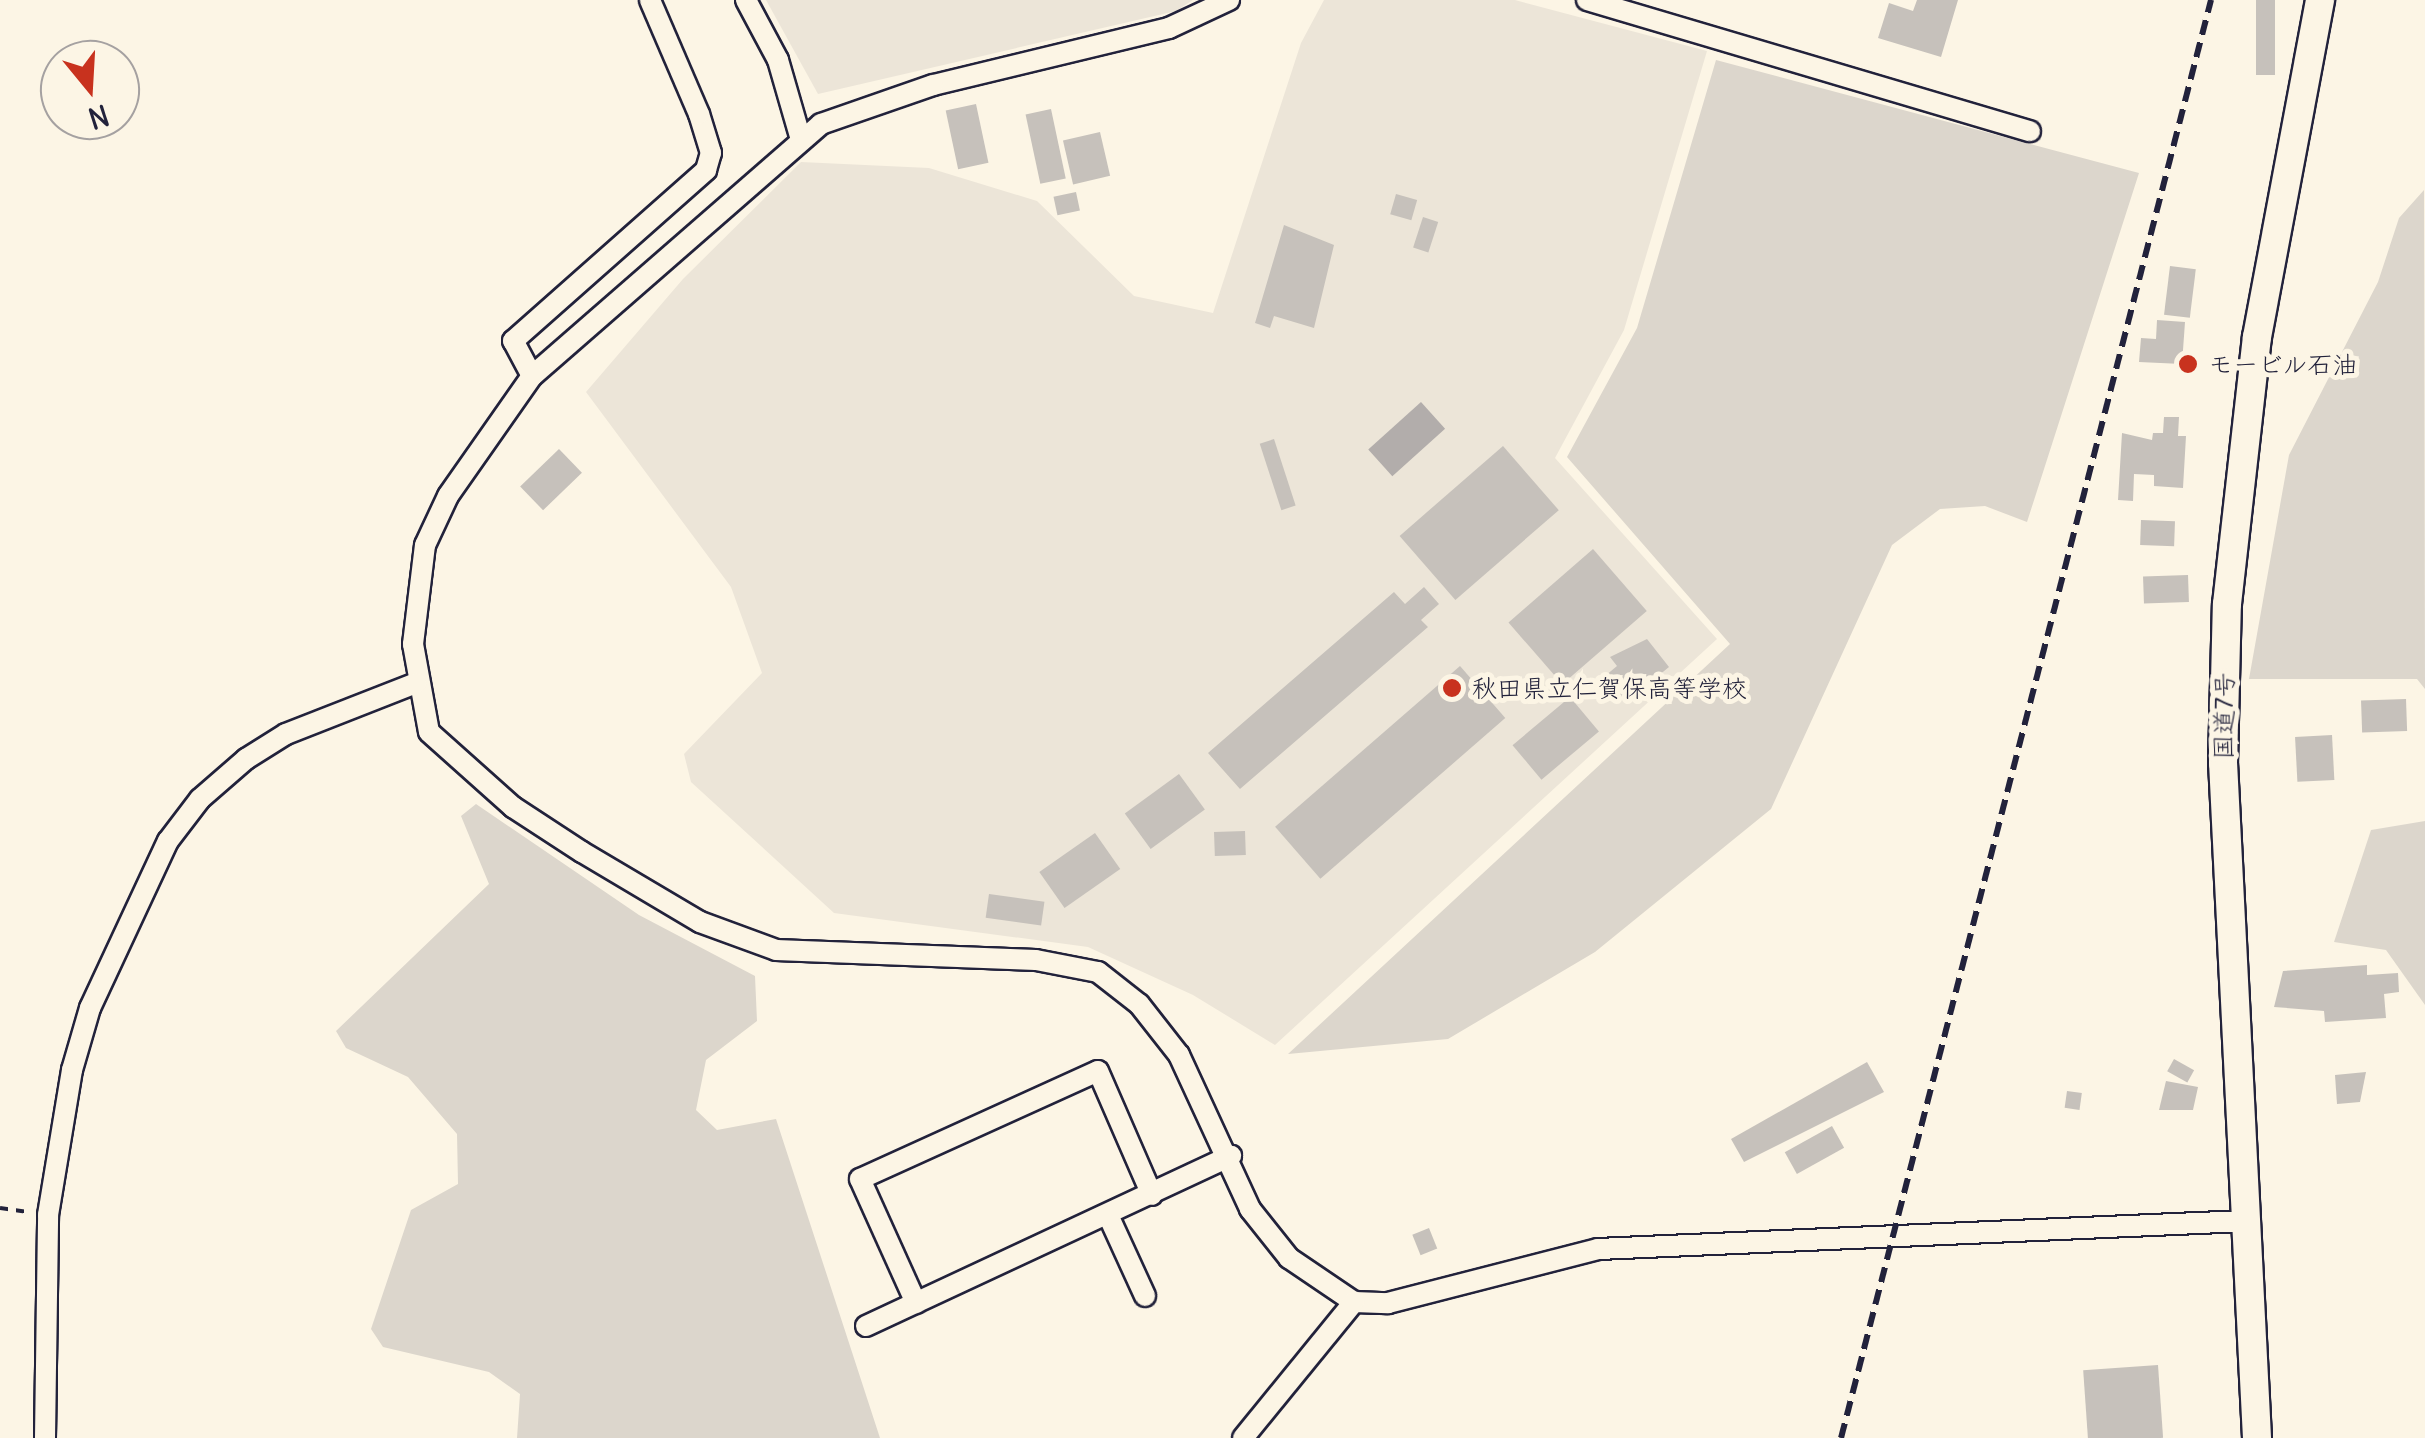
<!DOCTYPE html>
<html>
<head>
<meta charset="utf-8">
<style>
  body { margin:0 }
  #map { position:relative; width:2425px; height:1438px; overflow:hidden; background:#fcf5e5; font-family:Delius,"Klee One",sans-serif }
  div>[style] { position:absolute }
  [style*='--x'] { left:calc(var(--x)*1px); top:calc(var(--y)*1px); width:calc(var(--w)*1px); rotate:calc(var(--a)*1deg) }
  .built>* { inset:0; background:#ece5d8 }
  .green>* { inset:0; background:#dcd6cc }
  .water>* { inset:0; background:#b2adab; transform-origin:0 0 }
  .building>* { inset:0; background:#c6c1bb; transform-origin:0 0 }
  .path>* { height:4px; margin-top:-2px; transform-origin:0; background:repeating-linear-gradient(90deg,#22223b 0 8px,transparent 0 16px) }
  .roads { filter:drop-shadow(2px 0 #22223b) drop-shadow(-2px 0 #22223b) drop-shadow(0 2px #22223b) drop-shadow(0 -2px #22223b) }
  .minor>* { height:20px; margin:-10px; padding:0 10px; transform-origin:10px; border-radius:10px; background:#fcf5e5 }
  .highway>* { height:28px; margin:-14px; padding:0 14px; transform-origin:14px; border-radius:14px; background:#fcf5e5 }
  .rail>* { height:6px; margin-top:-3px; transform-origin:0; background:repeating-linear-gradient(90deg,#22223b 0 15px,transparent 0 23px) }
  .dots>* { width:28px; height:28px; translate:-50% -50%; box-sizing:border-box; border:5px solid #fcf5e5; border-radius:50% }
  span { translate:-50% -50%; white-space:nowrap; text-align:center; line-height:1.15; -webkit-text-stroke:10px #fcf5e5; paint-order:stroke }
  .poi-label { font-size:25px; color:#22223b }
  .left { translate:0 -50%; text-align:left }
  .street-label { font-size:25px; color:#22223b }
  .north { position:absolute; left:40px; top:40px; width:100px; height:100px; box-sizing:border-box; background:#fcf5e5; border:2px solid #a5a1a1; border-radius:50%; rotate:162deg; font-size:28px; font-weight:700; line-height:40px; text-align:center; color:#22223b }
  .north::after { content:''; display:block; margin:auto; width:35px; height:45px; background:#c8321e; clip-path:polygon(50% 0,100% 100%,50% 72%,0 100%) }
</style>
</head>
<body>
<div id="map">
  <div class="built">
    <i style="clip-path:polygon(766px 0,1193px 0,1176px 11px,818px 94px)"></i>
    <i style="clip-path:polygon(1324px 0,1515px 0,1707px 51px,1624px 330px,1555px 458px,1717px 639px,1275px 1045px,1193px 995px,1088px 947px,834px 913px,691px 782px,684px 754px,762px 673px,731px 587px,586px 392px,683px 279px,801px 162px,929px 168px,1037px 201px,1134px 296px,1213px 313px,1301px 43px)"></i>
  </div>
  <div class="green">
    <i style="clip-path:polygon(1716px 60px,2139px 173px,2027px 522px,1985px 506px,1940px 509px,1892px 545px,1771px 809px,1595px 952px,1448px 1039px,1288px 1054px,1730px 644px,1567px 457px,1637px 328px)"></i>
    <i style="clip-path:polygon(2424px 190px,2425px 689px,2417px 679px,2249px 679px,2289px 455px,2378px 282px,2399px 218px)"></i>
    <i style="clip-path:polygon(476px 804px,639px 915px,755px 976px,757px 1021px,706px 1060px,696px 1110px,717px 1130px,776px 1119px,880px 1438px,517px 1438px,520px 1394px,489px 1372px,383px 1347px,371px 1329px,411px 1210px,458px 1184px,457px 1134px,408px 1077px,346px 1048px,336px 1031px,489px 884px,461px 816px)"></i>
    <i style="clip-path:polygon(2425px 821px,2425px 1005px,2386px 950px,2334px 942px,2371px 830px)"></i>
  </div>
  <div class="water">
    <i style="left:1421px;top:402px;width:36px;height:71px;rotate:48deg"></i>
  </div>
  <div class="building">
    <i style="clip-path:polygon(1917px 0,1958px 0,1941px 57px,1878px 38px,1889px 3px,1913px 11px)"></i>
    <i style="left:2256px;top:0;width:19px;height:75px"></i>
    <i style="left:976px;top:104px;width:60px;height:31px;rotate:78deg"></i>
    <i style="left:1051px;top:109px;width:71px;height:26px;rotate:78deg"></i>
    <i style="left:1100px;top:132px;width:45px;height:38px;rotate:77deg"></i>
    <i style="left:1076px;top:192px;width:19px;height:23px;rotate:78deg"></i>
    <i style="left:1396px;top:194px;width:22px;height:21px;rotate:16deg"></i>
    <i style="left:1423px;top:217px;width:16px;height:32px;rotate:18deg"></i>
    <i style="clip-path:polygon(1284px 225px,1334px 245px,1314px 328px,1274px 316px,1270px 328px,1255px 323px)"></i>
    <i style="left:2170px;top:266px;width:26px;height:49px;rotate:7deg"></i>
    <i style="clip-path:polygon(2157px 320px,2185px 322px,2182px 364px,2139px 362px,2141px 338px,2156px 339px)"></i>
    <i style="clip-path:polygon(2164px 417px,2179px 417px,2178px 436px,2186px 436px,2183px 488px,2154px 486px,2154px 475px,2134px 474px,2133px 501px,2118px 500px,2122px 433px,2152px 440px,2153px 433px,2163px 433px)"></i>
    <i style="left:1274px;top:439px;width:70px;height:15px;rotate:72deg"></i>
    <i style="left:1503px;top:446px;width:85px;height:137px;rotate:49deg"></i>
    <i style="left:559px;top:449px;width:33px;height:54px;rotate:46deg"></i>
    <i style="left:2141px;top:520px;width:34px;height:25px;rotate:2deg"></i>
    <i style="left:1593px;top:549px;width:82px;height:112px;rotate:49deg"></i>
    <i style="left:2188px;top:575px;width:27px;height:45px;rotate:88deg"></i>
    <i style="clip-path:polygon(1424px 587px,1439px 604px,1421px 620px,1428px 627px,1240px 789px,1208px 753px,1394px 592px,1405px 604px)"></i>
    <i style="clip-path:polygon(1647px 639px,1669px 667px,1626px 702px,1605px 676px,1617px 666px,1610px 657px)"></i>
    <i style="left:1460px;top:666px;width:69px;height:245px;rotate:49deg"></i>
    <i style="left:1570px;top:697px;width:45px;height:75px;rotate:50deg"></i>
    <i style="left:2406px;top:699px;width:32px;height:45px;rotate:88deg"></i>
    <i style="left:2332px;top:735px;width:45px;height:37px;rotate:87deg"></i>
    <i style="left:1179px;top:774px;width:44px;height:67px;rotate:54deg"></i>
    <i style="left:1245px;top:831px;width:24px;height:31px;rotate:88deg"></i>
    <i style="left:1095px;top:833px;width:44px;height:68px;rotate:55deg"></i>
    <i style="left:989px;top:894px;width:56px;height:24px;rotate:8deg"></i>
    <i style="clip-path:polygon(2367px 965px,2367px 975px,2398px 973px,2399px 992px,2384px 994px,2386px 1018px,2325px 1022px,2324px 1011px,2274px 1007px,2283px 971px)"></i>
    <i style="left:2174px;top:1059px;width:23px;height:14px;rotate:29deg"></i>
    <i style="clip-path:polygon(1867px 1062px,1884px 1092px,1744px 1162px,1731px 1139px)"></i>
    <i style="clip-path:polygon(2366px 1072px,2360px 1102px,2337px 1104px,2335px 1075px)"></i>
    <i style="clip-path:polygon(2166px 1081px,2198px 1087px,2193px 1110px,2159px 1110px)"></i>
    <i style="left:2067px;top:1091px;width:15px;height:17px;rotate:8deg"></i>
    <i style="left:1832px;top:1126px;width:25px;height:54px;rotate:61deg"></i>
    <i style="left:1429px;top:1228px;width:22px;height:18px;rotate:68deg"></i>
    <i style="left:2158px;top:1365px;width:73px;height:75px;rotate:86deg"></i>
  </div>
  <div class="path">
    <i style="--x:0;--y:1208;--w:30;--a:8"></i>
  </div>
  <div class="roads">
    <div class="minor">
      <i style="--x:746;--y:0;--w:68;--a:61.9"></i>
      <i style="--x:778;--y:60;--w:79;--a:73.9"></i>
      <i style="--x:1229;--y:0;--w:66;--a:155"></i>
      <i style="--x:1169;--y:28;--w:243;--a:166.4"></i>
      <i style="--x:933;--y:85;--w:119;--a:160.8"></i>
      <i style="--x:821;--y:124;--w:383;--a:138.9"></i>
      <i style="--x:532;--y:376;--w:146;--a:125"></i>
      <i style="--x:448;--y:496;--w:54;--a:115.1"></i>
      <i style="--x:425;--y:545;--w:100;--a:96.9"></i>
      <i style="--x:413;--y:644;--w:89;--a:79.7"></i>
      <i style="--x:429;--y:732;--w:113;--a:41.8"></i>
      <i style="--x:513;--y:807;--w:82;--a:33.1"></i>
      <i style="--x:582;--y:852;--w:137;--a:30.7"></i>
      <i style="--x:700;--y:922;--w:81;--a:20.2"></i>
      <i style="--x:776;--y:950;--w:260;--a:2.2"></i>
      <i style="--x:1036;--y:960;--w:63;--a:11"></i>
      <i style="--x:1098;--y:972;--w:52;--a:38"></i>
      <i style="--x:1139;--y:1004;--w:65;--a:51.9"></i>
      <i style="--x:1179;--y:1055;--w:170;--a:65.2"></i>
      <i style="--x:1250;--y:1209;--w:63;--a:51.5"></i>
      <i style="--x:1289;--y:1258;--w:78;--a:34.1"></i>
      <i style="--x:1354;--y:1302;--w:34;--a:2"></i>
      <i style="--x:1388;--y:1303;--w:217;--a:-14.4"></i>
      <i style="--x:1598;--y:1249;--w:648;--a:-2.48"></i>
      <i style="--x:1587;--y:0;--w:462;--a:16.5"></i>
      <i style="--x:532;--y:376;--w:40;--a:-118"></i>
      <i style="--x:513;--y:341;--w:258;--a:-41.5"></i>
      <i style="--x:706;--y:170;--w:18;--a:-74"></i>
      <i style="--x:711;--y:153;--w:41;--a:-107.1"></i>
      <i style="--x:699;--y:114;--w:124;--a:-113.3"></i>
      <i style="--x:1108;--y:1215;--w:89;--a:65.4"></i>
      <i style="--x:916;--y:1303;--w:136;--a:-114.3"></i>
      <i style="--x:860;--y:1179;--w:261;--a:-24.4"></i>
      <i style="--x:1098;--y:1071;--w:135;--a:66.5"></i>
      <i style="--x:866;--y:1326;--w:403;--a:-25"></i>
      <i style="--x:45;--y:1438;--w:223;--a:-89.2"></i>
      <i style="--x:48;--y:1215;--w:147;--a:-80.6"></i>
      <i style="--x:72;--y:1070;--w:65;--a:-73.8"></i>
      <i style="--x:90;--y:1008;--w:184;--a:-65"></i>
      <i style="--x:168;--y:841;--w:53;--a:-52.7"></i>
      <i style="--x:200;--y:799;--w:61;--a:-41"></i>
      <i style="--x:246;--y:759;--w:47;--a:-32"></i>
      <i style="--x:286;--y:734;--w:140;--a:-21.4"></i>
      <i style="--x:1243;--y:1438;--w:176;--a:-50.8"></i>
    </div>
    <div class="highway">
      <i style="--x:2257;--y:1438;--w:676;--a:-92.88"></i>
      <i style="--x:2223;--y:763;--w:159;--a:-88.6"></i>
      <i style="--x:2227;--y:604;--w:269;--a:-83.6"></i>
      <i style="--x:2257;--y:337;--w:343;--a:-79.4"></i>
    </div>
  </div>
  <div class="rail">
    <i style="--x:1841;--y:1438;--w:1485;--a:-75.57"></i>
  </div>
  <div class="dots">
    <i style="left:2188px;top:364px;background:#c8321e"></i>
    <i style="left:1452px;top:688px;background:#c8321e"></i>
  </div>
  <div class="poi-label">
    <span class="left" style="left:2208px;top:364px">モービル石油</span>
    <span class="left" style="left:1472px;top:688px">秋田県立仁賀保高等学校</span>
  </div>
  <div class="street-label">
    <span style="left:2224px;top:716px;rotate:-89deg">国道7号</span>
  </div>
  <div class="north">N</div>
</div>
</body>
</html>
